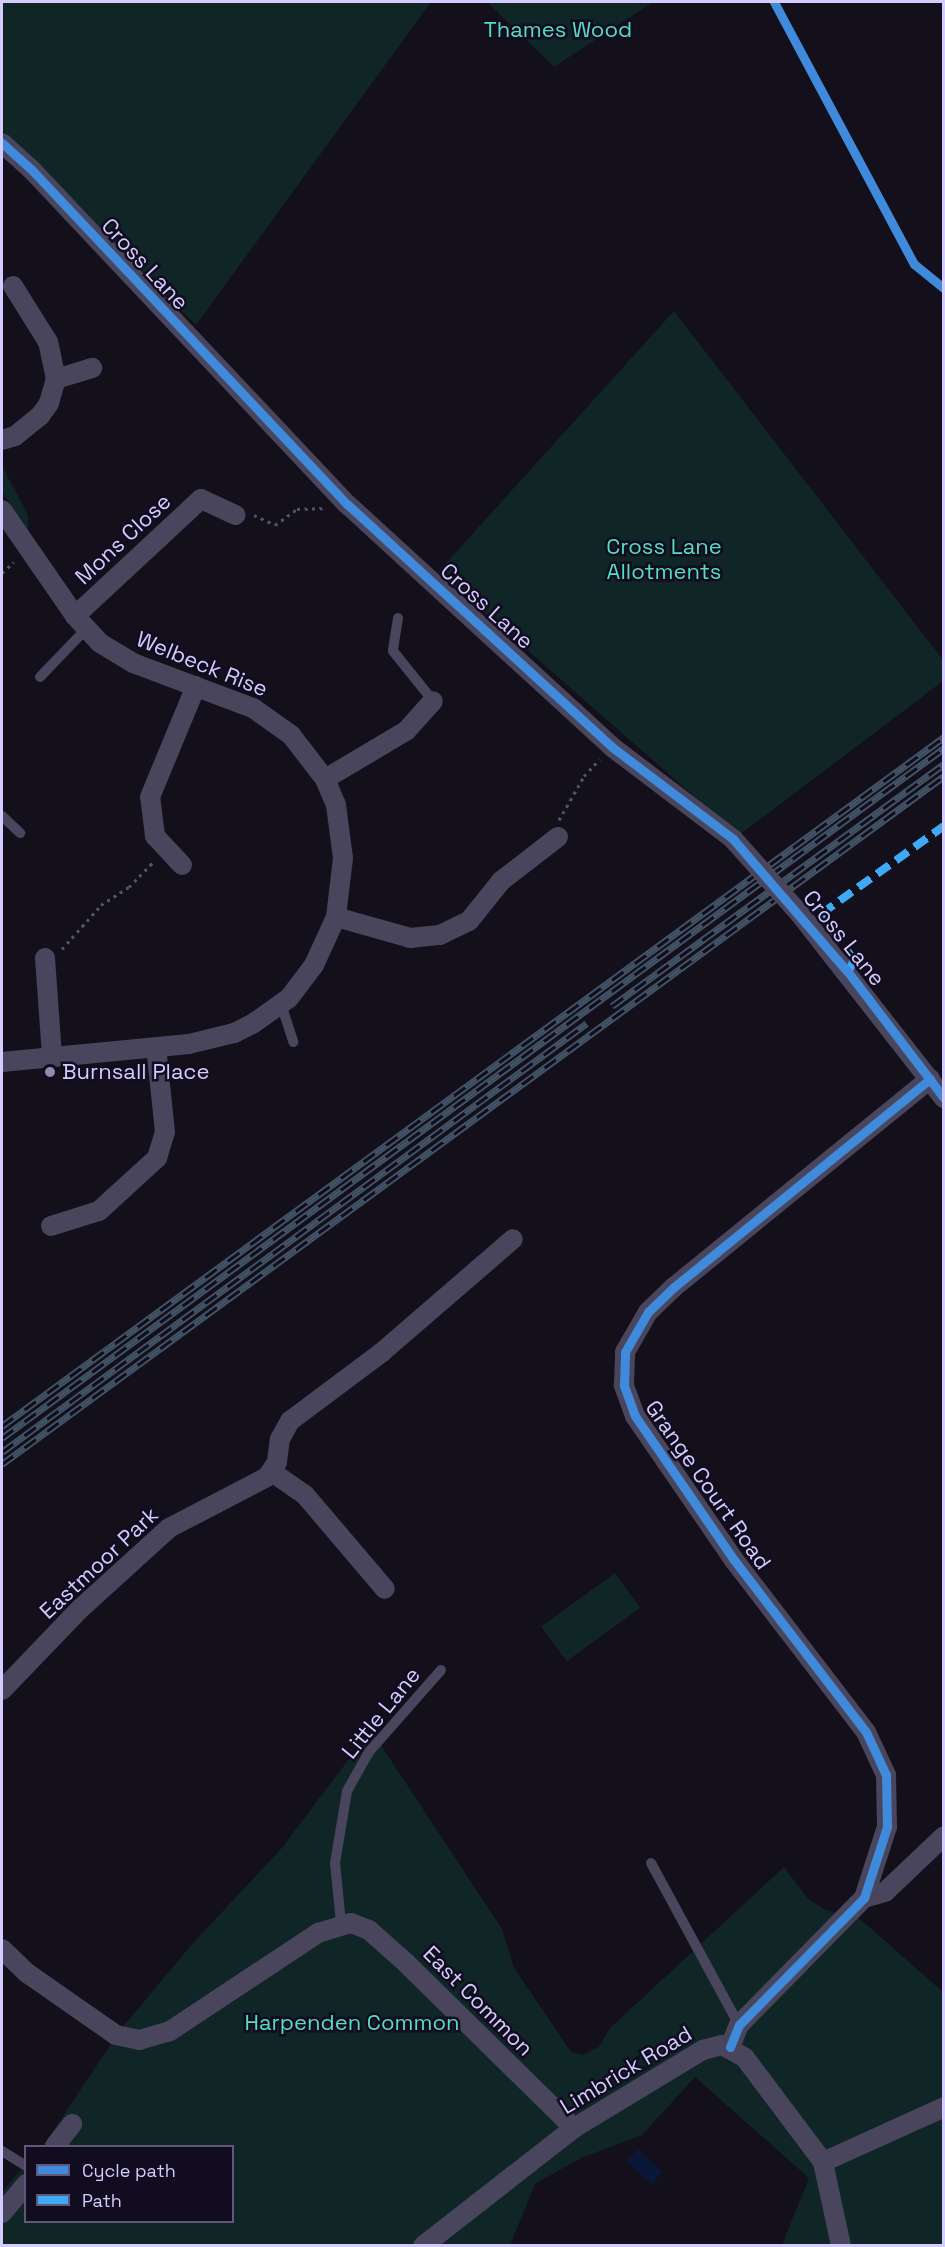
<!DOCTYPE html>
<html>
<head>
<meta charset="utf-8">
<style>
  body { margin:0 }
  #map { position:relative; width:945px; height:2247px; overflow:hidden; background:#13101b; font-family:"Space Grotesk",sans-serif }
  div>[style] { position:absolute }
  [style*='--x'] { left:calc(var(--x)*1px); top:calc(var(--y)*1px); width:calc(var(--w)*1px); rotate:calc(var(--a)*1deg) }
  .green>* { inset:0; background:#102526; transform-origin:0 0 }
  .water>* { inset:0; background:#0a1738; transform-origin:0 0 }
  .path>* { height:3px; margin-top:-1.5px; transform-origin:0; background:repeating-linear-gradient(90deg,#4b5867 0 3px,transparent 0 7.5px) }
  .service>* { height:10px; margin:-5px; padding:0 5px; transform-origin:5px; border-radius:5px; background:#48455c }
  .minor>* { height:20px; margin:-10px; padding:0 10px; transform-origin:10px; border-radius:10px; background:#48455c }
  .rail>* { height:7px; margin-top:-3.5px; transform-origin:0; background:repeating-linear-gradient(90deg,#110c1f 0 14px,#415365 0 28px); box-sizing:border-box; border-block:2px solid #415365 }
  .minor-bridge>* { height:20px; margin:-10px; padding:0 10px; transform-origin:10px; border-radius:10px; background:#48455c }
  .quiet>* { height:8px; margin-top:-4px; transform-origin:0; background:repeating-linear-gradient(90deg,#3fa9f5 0 15px,transparent 0 23px) }
  .cycleway>* { height:9px; margin:-4.5px; padding:0 4.5px; transform-origin:4.5px; border-radius:4.5px; background:#408adc }
  .dots>* { width:16px; height:16px; translate:-50% -50%; box-sizing:border-box; border:3px solid #110c1f; border-radius:50% }
  span { translate:-50% -50%; white-space:nowrap; text-align:center; line-height:1.15; -webkit-text-stroke:5px #110c1f; paint-order:stroke }
  .park-label { font-size:22px; color:#58ddc4 }
  .street-label { font-size:22px; color:#d4cbfe }
  .poi-label { font-size:22px; color:#d4cbfe }
  .left { translate:0 -50%; text-align:left }
  .frame { position:absolute; inset:0; border:3px solid #d4cbfe; pointer-events:none }
  .legend { position:absolute; left:24px; top:2145px; width:210px; height:78px; box-sizing:border-box; background:#110c1f; border:2px solid #5f5878; margin:0; padding:8px 10px; list-style:none; font-size:18px; color:#d4cbfe }
  .legend li { display:flex; align-items:center; gap:12px; height:30px }
  .legend b { width:30px; border:2px solid #5f5878 }
</style>
</head>
<body>
<div id="map">
  <div class="green">
    <i style="clip-path:polygon(2px 2px,431px 2px,196px 325px,118px 250px,45px 170px,2px 130px)"></i>
    <i style="clip-path:polygon(487px 2px,653px 2px,554px 67px)"></i>
    <i style="clip-path:polygon(674px 311px,943px 660px,943px 681px,742px 833px,704px 805px,438px 572px)"></i>
    <i style="clip-path:polygon(2px 466px,28px 515px,28px 537px,2px 491px)"></i>
    <i style="left:615px;top:1573px;width:43px;height:91px;rotate:54deg"></i>
    <i style="clip-path:polygon(371px 1730px,502px 1929px,514px 1968px,571px 2052px,583px 2055px,599px 2047px,610px 2028px,784px 1867px,808px 1899px,826px 1910px,860px 1919px,943px 1992px,943px 2245px,782px 2245px,809px 2178px,695px 2077px,642px 2135px,581px 2158px,535px 2184px,510px 2245px,2px 2245px,2px 2192px,25px 2165px,26px 2222px,232px 2222px,232px 2146px,43px 2146px,121px 2029px,194px 1942px,281px 1849px)"></i>
  </div>
  <div class="water">
    <i style="left:638px;top:2149px;width:34px;height:17px;rotate:43deg"></i>
  </div>
  <div class="path">
    <i style="--x:254;--y:515;--w:23;--a:25"></i>
    <i style="--x:275;--y:525;--w:27;--a:-36"></i>
    <i style="--x:297;--y:509;--w:29;--a:-2"></i>
    <i style="--x:2;--y:573;--w:16;--a:-43"></i>
    <i style="--x:559;--y:820;--w:51;--a:-60.4"></i>
    <i style="--x:584;--y:776;--w:23;--a:-47"></i>
    <i style="--x:62;--y:949;--w:59;--a:-48.4"></i>
    <i style="--x:101;--y:905;--w:33;--a:-33"></i>
    <i style="--x:129;--y:887;--w:36;--a:-46"></i>
  </div>
  <div class="service">
    <i style="--x:398;--y:618;--w:33;--a:99"></i>
    <i style="--x:393;--y:651;--w:64;--a:51.3"></i>
    <i style="--x:40;--y:677;--w:66;--a:-46.2"></i>
    <i style="--x:2;--y:816;--w:25;--a:43"></i>
    <i style="--x:281;--y:1004;--w:40;--a:72"></i>
    <i style="--x:651;--y:1863;--w:184;--a:61.5"></i>
    <i style="--x:341;--y:1923;--w:60;--a:-95.7"></i>
    <i style="--x:335;--y:1863;--w:73;--a:-80.5"></i>
    <i style="--x:347;--y:1791;--w:45;--a:-60.6"></i>
    <i style="--x:369;--y:1752;--w:109;--a:-48.7"></i>
    <i style="--x:2;--y:2151;--w:28;--a:32"></i>
  </div>
  <div class="minor">
    <i style="--x:2;--y:143;--w:39;--a:42"></i>
    <i style="--x:31;--y:169;--w:461;--a:46.7"></i>
    <i style="--x:347;--y:504;--w:360;--a:42.5"></i>
    <i style="--x:612;--y:747;--w:152;--a:37.2"></i>
    <i style="--x:56;--y:379;--w:38;--a:-17"></i>
    <i style="--x:2;--y:440;--w:14;--a:-17"></i>
    <i style="--x:15;--y:436;--w:32;--a:-39"></i>
    <i style="--x:40;--y:416;--w:16;--a:-55"></i>
    <i style="--x:49;--y:403;--w:25;--a:-74"></i>
    <i style="--x:56;--y:379;--w:38;--a:-102"></i>
    <i style="--x:48;--y:342;--w:66;--a:-122"></i>
    <i style="--x:2;--y:510;--w:129;--a:55.4"></i>
    <i style="--x:75;--y:616;--w:37;--a:47"></i>
    <i style="--x:100;--y:643;--w:39;--a:31"></i>
    <i style="--x:133;--y:663;--w:128;--a:20.6"></i>
    <i style="--x:253;--y:708;--w:47;--a:35.4"></i>
    <i style="--x:291;--y:735;--w:56;--a:52.3"></i>
    <i style="--x:325;--y:779;--w:28;--a:67"></i>
    <i style="--x:336;--y:805;--w:53;--a:82.5"></i>
    <i style="--x:343;--y:858;--w:59;--a:96.8"></i>
    <i style="--x:336;--y:917;--w:53;--a:114.6"></i>
    <i style="--x:314;--y:965;--w:41;--a:127.1"></i>
    <i style="--x:289;--y:998;--w:43;--a:144.5"></i>
    <i style="--x:254;--y:1023;--w:22;--a:153"></i>
    <i style="--x:234;--y:1033;--w:46;--a:166.3"></i>
    <i style="--x:189;--y:1044;--w:188;--a:174.5"></i>
    <i style="--x:75;--y:616;--w:172;--a:-42.9"></i>
    <i style="--x:201;--y:499;--w:38;--a:25"></i>
    <i style="--x:325;--y:779;--w:94;--a:-30.7"></i>
    <i style="--x:406;--y:731;--w:40;--a:-48"></i>
    <i style="--x:182;--y:865;--w:40;--a:-133"></i>
    <i style="--x:155;--y:836;--w:39;--a:-97"></i>
    <i style="--x:150;--y:797;--w:120;--a:-67.5"></i>
    <i style="--x:800;--y:914;--w:234;--a:52"></i>
    <i style="--x:336;--y:917;--w:77;--a:15.8"></i>
    <i style="--x:410;--y:938;--w:30;--a:-6"></i>
    <i style="--x:440;--y:935;--w:32;--a:-26"></i>
    <i style="--x:469;--y:921;--w:51;--a:-51.3"></i>
    <i style="--x:501;--y:881;--w:72;--a:-37.7"></i>
    <i style="--x:45;--y:958;--w:97;--a:85.9"></i>
    <i style="--x:51;--y:1226;--w:50;--a:-17.4"></i>
    <i style="--x:99;--y:1211;--w:79;--a:-42.4"></i>
    <i style="--x:157;--y:1158;--w:27;--a:-73"></i>
    <i style="--x:165;--y:1132;--w:85;--a:-96"></i>
    <i style="--x:272;--y:1472;--w:40;--a:34.9"></i>
    <i style="--x:305;--y:1495;--w:123;--a:49.6"></i>
    <i style="--x:2;--y:1690;--w:112;--a:-46.1"></i>
    <i style="--x:80;--y:1609;--w:120;--a:-42.3"></i>
    <i style="--x:169;--y:1528;--w:110;--a:-27.5"></i>
    <i style="--x:267;--y:1477;--w:18;--a:-56"></i>
    <i style="--x:277;--y:1462;--w:23;--a:-83"></i>
    <i style="--x:280;--y:1439;--w:21;--a:-61"></i>
    <i style="--x:290;--y:1421;--w:114;--a:-36.8"></i>
    <i style="--x:381;--y:1353;--w:174;--a:-40.8"></i>
    <i style="--x:864;--y:1898;--w:22;--a:-16"></i>
    <i style="--x:885;--y:1892;--w:81;--a:-43.5"></i>
    <i style="--x:2;--y:1949;--w:35;--a:44"></i>
    <i style="--x:27;--y:1973;--w:108;--a:34.9"></i>
    <i style="--x:116;--y:2035;--w:24;--a:12"></i>
    <i style="--x:139;--y:2040;--w:32;--a:-16"></i>
    <i style="--x:170;--y:2031;--w:178;--a:-33.5"></i>
    <i style="--x:318;--y:1933;--w:34;--a:-17"></i>
    <i style="--x:351;--y:1923;--w:19;--a:21"></i>
    <i style="--x:369;--y:1930;--w:48;--a:41.6"></i>
    <i style="--x:405;--y:1962;--w:237;--a:44.5"></i>
    <i style="--x:730;--y:2047;--w:24;--a:-68"></i>
    <i style="--x:739;--y:2025;--w:178;--a:-45.5"></i>
    <i style="--x:864;--y:1898;--w:75;--a:-72.1"></i>
    <i style="--x:887;--y:1827;--w:52;--a:-91.1"></i>
    <i style="--x:886;--y:1775;--w:47;--a:-114.9"></i>
    <i style="--x:866;--y:1732;--w:217;--a:-127.5"></i>
    <i style="--x:734;--y:1560;--w:175;--a:-124.5"></i>
    <i style="--x:635;--y:1416;--w:33;--a:-110"></i>
    <i style="--x:624;--y:1385;--w:33;--a:-88"></i>
    <i style="--x:625;--y:1352;--w:46;--a:-60.1"></i>
    <i style="--x:648;--y:1312;--w:36;--a:-44"></i>
    <i style="--x:674;--y:1287;--w:330;--a:-39.1"></i>
    <i style="--x:55;--y:2146;--w:28;--a:-52"></i>
    <i style="--x:823;--y:2162;--w:133;--a:-24.4"></i>
    <i style="--x:2;--y:2213;--w:38;--a:-50"></i>
    <i style="--x:423;--y:2246;--w:192;--a:-38"></i>
    <i style="--x:574;--y:2128;--w:151;--a:-31.2"></i>
    <i style="--x:703;--y:2050;--w:20;--a:-15"></i>
    <i style="--x:722;--y:2045;--w:26;--a:29"></i>
    <i style="--x:745;--y:2058;--w:130;--a:53.1"></i>
    <i style="--x:823;--y:2162;--w:86;--a:77.9"></i>
  </div>
  <div class="rail">
    <i style="--x:612;--y:1006;--w:411;--a:-36.1"></i>
    <i style="--x:2;--y:1426;--w:1167;--a:-36.18"></i>
    <i style="--x:2;--y:1438;--w:1168;--a:-36.22"></i>
    <i style="--x:2;--y:1452;--w:725;--a:-36.25"></i>
    <i style="--x:2;--y:1464;--w:1166;--a:-36.14"></i>
  </div>
  <div class="minor-bridge">
    <i style="--x:733;--y:839;--w:101;--a:48.2"></i>
  </div>
  <div class="quiet">
    <i style="--x:848;--y:972;--w:13;--a:-63"></i>
    <i style="--x:854;--y:960;--w:57;--a:-125.7"></i>
    <i style="--x:821;--y:914;--w:151;--a:-35.6"></i>
  </div>
  <div class="cycleway">
    <i style="--x:774;--y:2;--w:297;--a:61.9"></i>
    <i style="--x:914;--y:264;--w:38;--a:39"></i>
    <i style="--x:2;--y:143;--w:39;--a:42"></i>
    <i style="--x:31;--y:169;--w:461;--a:46.7"></i>
    <i style="--x:347;--y:504;--w:360;--a:42.5"></i>
    <i style="--x:612;--y:747;--w:152;--a:37.2"></i>
    <i style="--x:733;--y:839;--w:176;--a:49.2"></i>
    <i style="--x:848;--y:972;--w:158;--a:52.7"></i>
    <i style="--x:730;--y:2047;--w:24;--a:-68"></i>
    <i style="--x:739;--y:2025;--w:178;--a:-45.5"></i>
    <i style="--x:864;--y:1898;--w:75;--a:-72.1"></i>
    <i style="--x:887;--y:1827;--w:52;--a:-91.1"></i>
    <i style="--x:886;--y:1775;--w:47;--a:-114.9"></i>
    <i style="--x:866;--y:1732;--w:217;--a:-127.5"></i>
    <i style="--x:734;--y:1560;--w:175;--a:-124.5"></i>
    <i style="--x:635;--y:1416;--w:33;--a:-110"></i>
    <i style="--x:624;--y:1385;--w:33;--a:-88"></i>
    <i style="--x:625;--y:1352;--w:46;--a:-60.1"></i>
    <i style="--x:648;--y:1312;--w:36;--a:-44"></i>
    <i style="--x:674;--y:1287;--w:330;--a:-39.1"></i>
  </div>
  <div class="dots">
    <i style="left:50px;top:1072px;background:#908aaf"></i>
  </div>
  <div class="park-label">
    <span style="left:558px;top:30px">Thames Wood</span>
    <span style="left:664px;top:559px">Cross Lane<br>Allotments</span>
    <span style="left:352px;top:2023px">Harpenden Common</span>
  </div>
  <div class="street-label">
    <span style="left:145px;top:264px;rotate:47deg">Cross Lane</span>
    <span style="left:123px;top:539px;rotate:-43deg">Mons Close</span>
    <span style="left:487px;top:606px;rotate:42deg">Cross Lane</span>
    <span style="left:202px;top:664px;rotate:22deg">Welbeck Rise</span>
    <span style="left:844px;top:938px;rotate:51deg">Cross Lane</span>
    <span style="left:708px;top:1485px;rotate:55deg">Grange Court Road</span>
    <span style="left:99px;top:1563px;rotate:-43deg">Eastmoor Park</span>
    <span style="left:381px;top:1713px;rotate:-51deg">Little Lane</span>
    <span style="left:478px;top:2001px;rotate:45deg">East Common</span>
    <span style="left:626px;top:2070px;rotate:-31deg">Limbrick Road</span>
  </div>
  <div class="poi-label">
    <span class="left" style="left:62px;top:1072px">Burnsall Place</span>
  </div>
  <div class="frame"></div>
  <ul class="legend">
  <li><b style="height:8px;background:#408adc"></b>Cycle path</li>
  <li><b style="height:8px;background:#3fa9f5"></b>Path</li>
  </ul>
</div>
</body>
</html>
